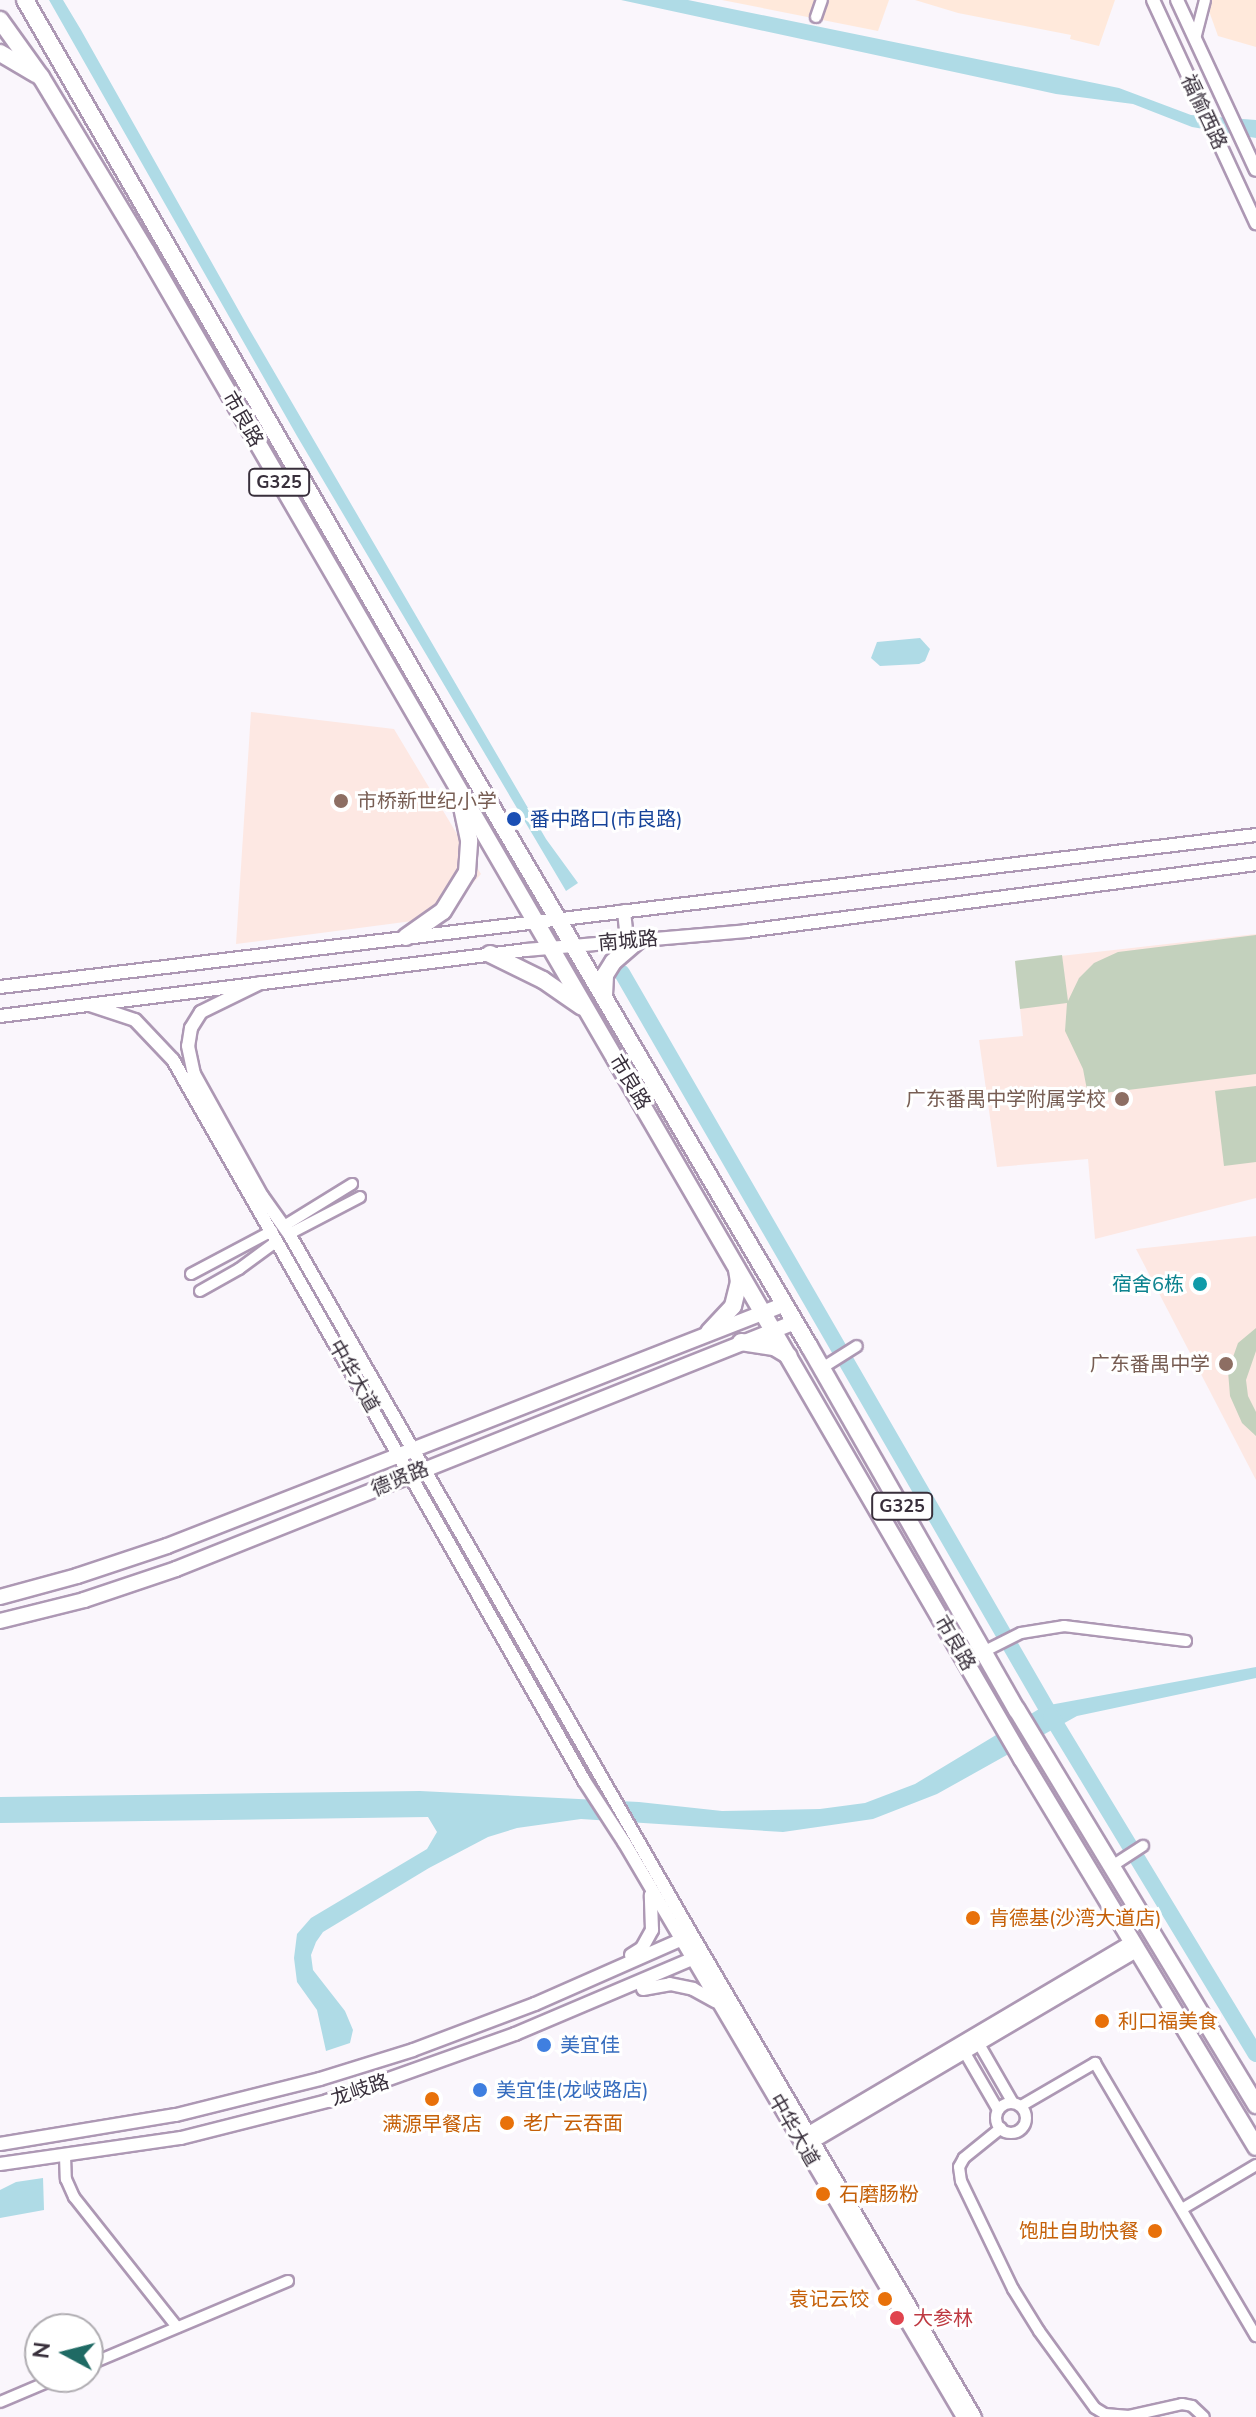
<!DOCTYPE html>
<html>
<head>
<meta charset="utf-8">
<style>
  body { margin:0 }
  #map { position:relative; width:1256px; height:2417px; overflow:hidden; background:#faf6fc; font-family:"Nunito Sans","Noto Sans SC",sans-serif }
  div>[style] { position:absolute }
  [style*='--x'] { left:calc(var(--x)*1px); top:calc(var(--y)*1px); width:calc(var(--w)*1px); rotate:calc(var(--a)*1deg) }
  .industrial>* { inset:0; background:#ffe9db }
  .education>* { inset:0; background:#fde8e3 }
  .green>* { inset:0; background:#c3d1bd }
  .water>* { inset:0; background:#afdbe6 }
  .river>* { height:16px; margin:-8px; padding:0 8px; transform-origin:8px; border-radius:8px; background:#afdbe6 }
  .roads { filter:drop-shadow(2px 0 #ad98b4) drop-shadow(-2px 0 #ad98b4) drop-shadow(0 2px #ad98b4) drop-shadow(0 -2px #ad98b4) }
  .minor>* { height:10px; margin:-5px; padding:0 5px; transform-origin:5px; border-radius:5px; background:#fff }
  .minor>.ring { margin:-5px; padding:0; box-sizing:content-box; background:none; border:10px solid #fff; border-radius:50% }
  .tertiary>* { height:12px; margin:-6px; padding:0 6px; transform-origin:6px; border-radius:6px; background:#fff }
  .secondary>* { height:14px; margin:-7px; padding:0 7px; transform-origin:7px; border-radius:7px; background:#fff }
  .primary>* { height:16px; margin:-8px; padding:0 8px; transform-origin:8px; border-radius:8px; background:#fff }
  .trunk>* { height:16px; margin:-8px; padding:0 8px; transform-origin:8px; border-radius:8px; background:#fff }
  .dots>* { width:22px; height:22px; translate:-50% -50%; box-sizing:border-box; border:4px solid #fff; border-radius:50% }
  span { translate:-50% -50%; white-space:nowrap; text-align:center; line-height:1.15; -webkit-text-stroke:6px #fff; paint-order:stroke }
  .shield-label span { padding:2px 6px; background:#fff; border:2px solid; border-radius:6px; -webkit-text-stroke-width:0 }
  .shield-label { font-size:18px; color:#382f3b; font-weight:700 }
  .street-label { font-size:20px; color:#382f3b }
  .education-label { font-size:20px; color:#785e54 }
  .left { translate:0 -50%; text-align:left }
  .right { translate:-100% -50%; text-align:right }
  .transit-label { font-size:20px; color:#164399 }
  .culture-label { font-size:20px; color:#0d838f }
  .food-label { font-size:20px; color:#c56008 }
  .shop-label { font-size:20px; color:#366cbe }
  .health-label { font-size:20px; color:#be3a42 }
  .north { position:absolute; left:24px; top:2313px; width:80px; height:80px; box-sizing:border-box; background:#fff; border:2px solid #afacb1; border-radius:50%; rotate:277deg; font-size:22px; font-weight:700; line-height:32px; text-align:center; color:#382f3b }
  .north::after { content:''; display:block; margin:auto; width:28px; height:36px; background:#1f6a64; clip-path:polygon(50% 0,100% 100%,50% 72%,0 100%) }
</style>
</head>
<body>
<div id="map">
  <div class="industrial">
    <i style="clip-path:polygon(722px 0,889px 0,878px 31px)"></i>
    <i style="clip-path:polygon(915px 0,1115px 0,1099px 46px,1070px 39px,1071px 35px,958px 13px)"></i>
    <i style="clip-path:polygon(1205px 0,1256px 0,1256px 47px,1218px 36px)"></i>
  </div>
  <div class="education">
    <i style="clip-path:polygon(251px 712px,394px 729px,481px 874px,443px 917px,236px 944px)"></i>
    <i style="clip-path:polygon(1256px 934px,1256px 1198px,1095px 1239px,1088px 1159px,997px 1167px,979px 1040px,1023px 1036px,1015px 961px)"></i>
    <i style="clip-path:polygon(1256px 1236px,1256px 1480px,1136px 1249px)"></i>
  </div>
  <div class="green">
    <i style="clip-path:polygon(1256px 935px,1256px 1074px,1088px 1095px,1083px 1069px,1065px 1031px,1067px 1003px,1020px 1009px,1015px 961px,1062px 955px,1068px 1001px,1079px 978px,1094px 963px,1118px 952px)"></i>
    <i style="clip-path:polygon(1256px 1086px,1256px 1162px,1224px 1166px,1215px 1091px)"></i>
    <i style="clip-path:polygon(1256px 1328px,1256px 1351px,1246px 1380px,1248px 1396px,1256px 1412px,1256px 1436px,1242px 1423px,1230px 1396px,1228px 1371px,1238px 1343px)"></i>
  </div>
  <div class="water">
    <i style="clip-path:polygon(49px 0,63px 0,81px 30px,248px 327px,546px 839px,578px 883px,566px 891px,297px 436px)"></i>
    <i style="clip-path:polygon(621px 0,688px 0,1119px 88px,1191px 115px,1256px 120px,1256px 138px,1192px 127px,1133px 104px,1056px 94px)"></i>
    <i style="clip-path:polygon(920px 638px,930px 649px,925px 661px,919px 664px,880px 666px,871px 658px,877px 642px)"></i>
    <i style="clip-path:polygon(1256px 1667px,1256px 1678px,1077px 1716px,937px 1794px,873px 1819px,783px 1832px,581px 1819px,517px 1828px,488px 1837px,429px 1868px,323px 1932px,316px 1942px,311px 1955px,313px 1970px,345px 2011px,353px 2030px,350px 2043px,326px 2051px,317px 2010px,297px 1982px,294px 1958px,297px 1934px,311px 1918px,427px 1849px,437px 1832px,428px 1817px,0 1823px,0 1797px,420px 1791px,639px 1802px,722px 1811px,820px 1809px,865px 1803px,915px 1784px,1044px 1706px)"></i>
    <i style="clip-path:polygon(43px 2178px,44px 2210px,0 2218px,0 2190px,16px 2182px)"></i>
  </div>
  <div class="river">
    <i style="--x:622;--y:973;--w:858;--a:60"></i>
    <i style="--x:1051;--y:1716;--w:395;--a:58.8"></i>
  </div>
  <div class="roads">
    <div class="minor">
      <i style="--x:816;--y:17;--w:18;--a:-71"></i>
      <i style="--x:1195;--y:39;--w:40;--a:-75.6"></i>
      <i style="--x:284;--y:1226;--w:80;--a:-31.7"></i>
      <i style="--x:289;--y:1234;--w:80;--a:-27.5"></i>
      <i style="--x:191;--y:1274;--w:92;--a:-28"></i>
      <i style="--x:200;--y:1291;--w:45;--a:-29.4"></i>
      <i style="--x:239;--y:1269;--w:47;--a:-36.4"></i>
      <i style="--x:822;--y:1368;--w:41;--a:-32.2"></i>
      <i style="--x:985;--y:1651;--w:40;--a:-26.6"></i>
      <i style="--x:1021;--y:1633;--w:44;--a:-9.2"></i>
      <i style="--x:1064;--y:1626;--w:123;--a:7"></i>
      <i style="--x:1112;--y:1866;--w:37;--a:-33"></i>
      <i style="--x:979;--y:2044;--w:68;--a:60"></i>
      <i style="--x:965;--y:2053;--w:66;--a:59.9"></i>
      <i class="ring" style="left:996px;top:2103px;width:20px;height:20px"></i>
      <i style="--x:1021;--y:2106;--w:86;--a:-30.2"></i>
      <i style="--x:1095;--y:2063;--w:317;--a:59.5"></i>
      <i style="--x:1001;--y:2128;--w:48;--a:141"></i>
      <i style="--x:964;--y:2158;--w:10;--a:119"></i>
      <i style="--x:959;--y:2167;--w:14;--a:82"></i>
      <i style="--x:961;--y:2181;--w:120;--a:64.3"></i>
      <i style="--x:1013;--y:2289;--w:49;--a:58.2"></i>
      <i style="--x:1039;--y:2331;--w:95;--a:54"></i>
      <i style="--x:1095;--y:2408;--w:12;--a:31"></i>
      <i style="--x:1105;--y:2414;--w:24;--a:5"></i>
      <i style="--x:1129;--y:2416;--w:54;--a:-12.8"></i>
      <i style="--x:1182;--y:2404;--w:10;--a:11"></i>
      <i style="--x:1192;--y:2406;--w:16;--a:43"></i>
      <i style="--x:65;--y:2156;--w:23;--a:88"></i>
      <i style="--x:66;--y:2179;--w:20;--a:66"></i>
      <i style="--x:74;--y:2197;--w:166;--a:51.6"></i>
      <i style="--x:1182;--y:2209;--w:86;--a:-30.7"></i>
      <i style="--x:88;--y:2365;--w:217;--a:-22.8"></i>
      <i style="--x:0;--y:2402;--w:64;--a:-23"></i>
    </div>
    <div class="tertiary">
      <i style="--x:1153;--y:0;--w:246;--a:65.2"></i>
      <i style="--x:1177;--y:0;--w:187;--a:65.1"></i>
      <i style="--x:624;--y:911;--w:30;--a:84"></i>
      <i style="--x:260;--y:983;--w:66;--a:153.8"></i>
      <i style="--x:201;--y:1012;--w:19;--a:122"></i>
      <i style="--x:191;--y:1028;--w:18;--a:99"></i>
      <i style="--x:188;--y:1046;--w:29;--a:78"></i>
      <i style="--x:194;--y:1074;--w:140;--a:60.9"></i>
      <i style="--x:262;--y:1196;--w:47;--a:54.6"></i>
      <i style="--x:289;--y:1234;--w:809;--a:60.11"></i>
      <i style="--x:692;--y:1935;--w:559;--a:59.58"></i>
      <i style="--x:0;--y:987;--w:1265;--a:-6.9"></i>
      <i style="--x:90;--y:1005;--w:47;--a:18.4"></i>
      <i style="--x:135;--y:1020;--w:55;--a:46.5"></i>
      <i style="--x:173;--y:1060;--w:831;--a:60.29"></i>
      <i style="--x:585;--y:1782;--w:72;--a:57"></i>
      <i style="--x:624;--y:1842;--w:667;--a:59.48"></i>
      <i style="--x:0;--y:1016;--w:530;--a:-7.15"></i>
      <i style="--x:526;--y:950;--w:221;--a:-4.9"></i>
      <i style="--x:746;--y:931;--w:514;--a:-7.48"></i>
      <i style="--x:631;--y:1955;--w:13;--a:-32"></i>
      <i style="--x:642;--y:1948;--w:21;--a:-61"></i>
      <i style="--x:652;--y:1930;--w:35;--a:-92"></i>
      <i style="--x:643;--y:1989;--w:27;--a:-10"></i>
      <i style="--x:670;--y:1984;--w:24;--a:12"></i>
      <i style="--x:693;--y:1989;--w:26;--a:29"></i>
      <i style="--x:802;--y:2137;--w:385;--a:-30.6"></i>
      <i style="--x:0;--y:2144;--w:178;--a:-9.4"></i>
      <i style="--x:176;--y:2115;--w:148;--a:-14"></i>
      <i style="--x:320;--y:2079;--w:97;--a:-17.3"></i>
      <i style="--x:413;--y:2050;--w:130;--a:-20.7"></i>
      <i style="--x:535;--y:2004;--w:168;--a:-23.8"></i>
      <i style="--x:807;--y:2145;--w:384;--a:-30.5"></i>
      <i style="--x:0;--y:2164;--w:183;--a:-8.2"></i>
      <i style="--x:181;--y:2138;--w:151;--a:-14.2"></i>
      <i style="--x:327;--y:2101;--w:200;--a:-19.6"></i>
      <i style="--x:515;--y:2034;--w:200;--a:-23"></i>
    </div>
    <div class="secondary">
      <i style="--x:0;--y:1597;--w:80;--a:-15.3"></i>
      <i style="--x:77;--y:1576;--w:95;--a:-18.4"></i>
      <i style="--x:167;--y:1546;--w:664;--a:-21.38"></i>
      <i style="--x:0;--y:1621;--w:87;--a:-14"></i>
      <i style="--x:84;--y:1600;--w:97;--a:-18.6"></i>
      <i style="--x:176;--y:1569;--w:666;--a:-21.75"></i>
    </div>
    <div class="primary">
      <i style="--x:0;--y:53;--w:42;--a:30.3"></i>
    </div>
    <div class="trunk">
      <i style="--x:25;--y:0;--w:864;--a:59.99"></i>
      <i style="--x:457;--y:748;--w:694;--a:59.52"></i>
      <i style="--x:809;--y:1346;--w:419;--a:60.3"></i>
      <i style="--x:1017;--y:1710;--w:462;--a:58.8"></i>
      <i style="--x:0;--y:20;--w:70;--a:54.3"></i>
      <i style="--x:41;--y:77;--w:203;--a:58.9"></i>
      <i style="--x:146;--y:251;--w:1744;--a:59.85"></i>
      <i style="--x:1022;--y:1759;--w:453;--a:58.9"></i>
      <i style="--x:406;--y:937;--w:45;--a:-35.1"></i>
      <i style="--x:443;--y:911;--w:46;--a:-58.4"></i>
      <i style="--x:467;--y:872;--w:32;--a:-86"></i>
      <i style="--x:469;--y:840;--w:34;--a:-102"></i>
      <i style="--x:490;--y:954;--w:59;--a:26.1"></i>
      <i style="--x:543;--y:980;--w:47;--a:34.7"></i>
      <i style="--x:604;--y:995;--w:20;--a:-87"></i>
      <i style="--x:605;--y:975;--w:15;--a:-58"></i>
      <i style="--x:613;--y:962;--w:33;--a:-41"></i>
      <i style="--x:709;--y:1332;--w:35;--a:-47"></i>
      <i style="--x:733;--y:1306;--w:25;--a:-76"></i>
      <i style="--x:739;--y:1282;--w:13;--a:-99"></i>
      <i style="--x:741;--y:1342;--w:33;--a:9"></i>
      <i style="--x:774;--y:1347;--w:17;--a:31"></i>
    </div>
  </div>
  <div class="dots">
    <i style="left:341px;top:801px;background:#8d6e63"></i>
    <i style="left:514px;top:819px;background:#1a4fb4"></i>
    <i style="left:1122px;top:1099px;background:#8d6e63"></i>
    <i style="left:1200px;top:1284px;background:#0f9aa8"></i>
    <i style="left:1226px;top:1364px;background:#8d6e63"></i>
    <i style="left:973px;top:1918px;background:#e8710a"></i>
    <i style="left:1102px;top:2021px;background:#e8710a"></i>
    <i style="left:544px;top:2045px;background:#3f7fe0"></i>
    <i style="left:480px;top:2090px;background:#3f7fe0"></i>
    <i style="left:432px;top:2099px;background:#e8710a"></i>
    <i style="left:507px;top:2123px;background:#e8710a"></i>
    <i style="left:823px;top:2194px;background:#e8710a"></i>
    <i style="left:1155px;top:2231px;background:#e8710a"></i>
    <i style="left:885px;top:2299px;background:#e8710a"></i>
    <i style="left:897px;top:2318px;background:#e0444e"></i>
  </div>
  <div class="shield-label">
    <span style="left:279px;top:482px">G325</span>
    <span style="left:902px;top:1506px">G325</span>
  </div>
  <div class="street-label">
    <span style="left:1204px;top:112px;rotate:65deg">福愉西路</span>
    <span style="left:243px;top:419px;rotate:60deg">市良路</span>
    <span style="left:628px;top:941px;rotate:-5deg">南城路</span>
    <span style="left:630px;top:1082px;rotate:59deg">市良路</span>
    <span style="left:354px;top:1376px;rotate:60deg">中华大道</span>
    <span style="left:400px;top:1479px;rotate:-22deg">德贤路</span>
    <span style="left:955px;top:1643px;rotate:60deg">市良路</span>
    <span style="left:360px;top:2090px;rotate:-18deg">龙岐路</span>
    <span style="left:794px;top:2130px;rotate:60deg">中华大道</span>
  </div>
  <div class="education-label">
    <span class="left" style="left:357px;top:801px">市桥新世纪小学</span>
    <span class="right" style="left:1106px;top:1099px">广东番禺中学附属学校</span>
    <span class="right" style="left:1210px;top:1364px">广东番禺中学</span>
  </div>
  <div class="transit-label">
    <span class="left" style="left:530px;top:819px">番中路口(市良路)</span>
  </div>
  <div class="culture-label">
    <span class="right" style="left:1184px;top:1284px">宿舍6栋</span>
  </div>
  <div class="food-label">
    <span class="left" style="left:989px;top:1918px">肯德基(沙湾大道店)</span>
    <span class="left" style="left:1118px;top:2021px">利口福美食</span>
    <span class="left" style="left:523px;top:2123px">老广云吞面</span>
    <span style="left:432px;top:2124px">满源早餐店</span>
    <span class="left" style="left:839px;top:2194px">石磨肠粉</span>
    <span class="right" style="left:1139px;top:2231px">饱肚自助快餐</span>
    <span class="right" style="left:869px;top:2299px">袁记云饺</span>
  </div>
  <div class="shop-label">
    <span class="left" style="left:560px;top:2045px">美宜佳</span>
    <span class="left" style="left:496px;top:2090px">美宜佳(龙岐路店)</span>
  </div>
  <div class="health-label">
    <span class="left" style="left:913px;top:2318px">大参林</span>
  </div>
  <div class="north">N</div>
</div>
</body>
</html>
